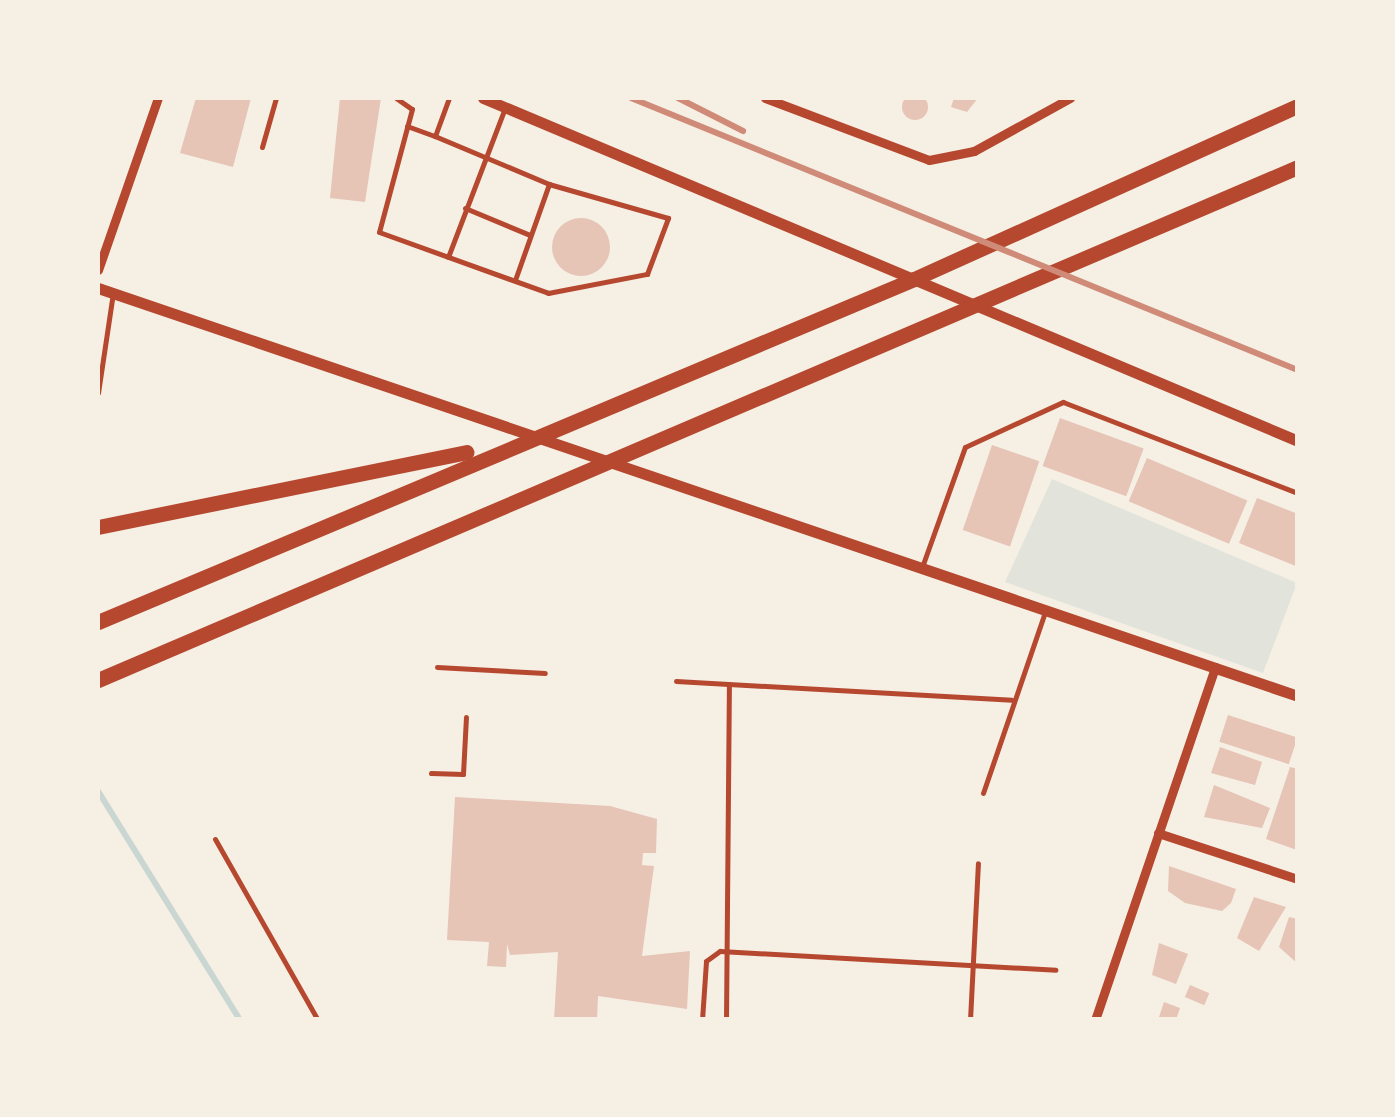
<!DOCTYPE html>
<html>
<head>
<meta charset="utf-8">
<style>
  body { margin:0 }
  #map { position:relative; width:1395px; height:1117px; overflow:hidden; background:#f6efe4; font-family:Roboto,sans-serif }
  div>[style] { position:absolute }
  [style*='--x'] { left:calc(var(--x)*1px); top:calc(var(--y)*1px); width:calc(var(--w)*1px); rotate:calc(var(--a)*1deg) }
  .green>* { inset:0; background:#e2e4dc }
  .stream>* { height:6px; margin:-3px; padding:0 3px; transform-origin:3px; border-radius:3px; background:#c9d6d2 }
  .building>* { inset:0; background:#e6c5b7; transform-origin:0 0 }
  .round { border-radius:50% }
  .service>* { height:5px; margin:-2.5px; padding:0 2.5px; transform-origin:2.5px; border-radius:2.5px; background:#b5482f }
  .minor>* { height:9px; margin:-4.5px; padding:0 4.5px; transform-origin:4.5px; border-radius:4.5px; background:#b5482f }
  .tertiary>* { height:11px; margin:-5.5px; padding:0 5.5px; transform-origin:5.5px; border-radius:5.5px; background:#b5482f }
  .motorway>* { height:15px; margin:-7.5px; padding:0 7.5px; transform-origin:7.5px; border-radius:7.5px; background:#b5482f }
  .rail>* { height:6px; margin:-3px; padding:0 3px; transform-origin:3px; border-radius:3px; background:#cf8b77 }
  span { translate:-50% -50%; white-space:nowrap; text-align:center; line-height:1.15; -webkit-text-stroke:8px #f6efe4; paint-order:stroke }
  .frame { position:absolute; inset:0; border:100px solid #f6efe4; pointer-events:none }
</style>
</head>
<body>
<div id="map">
  <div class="green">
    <i style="clip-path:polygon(1052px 479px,1297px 583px,1263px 673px,1005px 582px)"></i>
  </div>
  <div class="stream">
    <i style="--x:98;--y:791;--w:269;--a:58.2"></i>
  </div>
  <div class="building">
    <i class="round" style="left:902px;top:94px;width:26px;height:26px"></i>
    <i style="clip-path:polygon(196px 98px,251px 98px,233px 167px,180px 153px)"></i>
    <i style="clip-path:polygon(340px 98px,381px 98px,365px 202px,330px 198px)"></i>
    <i style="clip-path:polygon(954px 98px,978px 98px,967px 112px,951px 107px)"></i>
    <i class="round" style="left:552px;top:218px;width:58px;height:58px"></i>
    <i style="left:1060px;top:418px;width:89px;height:51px;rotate:20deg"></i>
    <i style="left:992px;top:445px;width:50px;height:90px;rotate:19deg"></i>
    <i style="left:1147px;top:458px;width:109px;height:47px;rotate:23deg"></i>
    <i style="clip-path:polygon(1257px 498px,1298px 514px,1298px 567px,1239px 543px)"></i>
    <i style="left:1228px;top:715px;width:73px;height:28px;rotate:18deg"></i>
    <i style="clip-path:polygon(1220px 747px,1262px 762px,1255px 785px,1211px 773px)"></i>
    <i style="clip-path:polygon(1290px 767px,1298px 769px,1297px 850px,1266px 839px)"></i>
    <i style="clip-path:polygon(1214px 785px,1270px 808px,1262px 828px,1204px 817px)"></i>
    <i style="clip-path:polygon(455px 797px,610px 806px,657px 819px,656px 853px,643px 853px,642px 865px,654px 866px,642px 956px,690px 951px,687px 1009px,598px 996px,597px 1020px,554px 1020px,558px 952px,510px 955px,507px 944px,506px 967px,487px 966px,489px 942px,447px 940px)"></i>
    <i style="clip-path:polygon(1169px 866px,1236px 889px,1231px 903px,1222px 911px,1185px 903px,1168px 891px)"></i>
    <i style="clip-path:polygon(1254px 897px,1286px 907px,1259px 951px,1237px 938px)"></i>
    <i style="clip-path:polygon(1289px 917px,1298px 919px,1298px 964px,1279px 947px)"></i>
    <i style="clip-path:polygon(1159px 943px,1188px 954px,1176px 984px,1152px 975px)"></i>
    <i style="left:1190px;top:985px;width:21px;height:13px;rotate:23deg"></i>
    <i style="clip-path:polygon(1164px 1002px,1180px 1008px,1176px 1020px,1158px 1020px)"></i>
  </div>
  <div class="service">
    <i style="--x:396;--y:98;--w:19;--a:35"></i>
    <i style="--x:412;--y:109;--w:127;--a:105"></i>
    <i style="--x:379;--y:232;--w:180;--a:19.8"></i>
    <i style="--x:548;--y:293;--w:101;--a:-10.9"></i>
    <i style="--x:647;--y:274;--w:60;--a:-69.4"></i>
    <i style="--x:668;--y:218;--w:124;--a:-164.1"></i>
    <i style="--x:549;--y:184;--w:124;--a:-157.2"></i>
    <i style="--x:435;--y:136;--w:40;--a:-69.8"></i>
    <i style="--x:407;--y:126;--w:30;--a:20"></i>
    <i style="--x:262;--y:147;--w:51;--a:-74.1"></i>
    <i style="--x:465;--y:208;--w:70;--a:22.6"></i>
    <i style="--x:448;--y:257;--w:157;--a:-69.1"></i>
    <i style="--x:515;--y:280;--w:102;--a:-70.5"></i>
    <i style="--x:98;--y:393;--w:101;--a:-81.5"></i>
    <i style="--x:922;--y:567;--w:127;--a:-70.3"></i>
    <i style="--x:965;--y:447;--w:108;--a:-24.7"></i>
    <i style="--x:1063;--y:402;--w:252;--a:21.2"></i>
    <i style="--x:437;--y:667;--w:108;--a:3.2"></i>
    <i style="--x:676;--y:681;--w:336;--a:3.2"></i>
    <i style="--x:431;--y:773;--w:32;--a:2"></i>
    <i style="--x:463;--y:774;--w:57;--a:-87"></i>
    <i style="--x:983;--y:793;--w:191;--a:-71.1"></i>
    <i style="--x:215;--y:839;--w:208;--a:60.4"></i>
    <i style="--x:702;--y:1020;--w:59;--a:-86.1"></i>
    <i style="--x:706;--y:961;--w:17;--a:-36"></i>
    <i style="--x:720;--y:951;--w:336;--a:3.2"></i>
    <i style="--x:726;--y:1020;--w:336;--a:-89.5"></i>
    <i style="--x:970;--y:1020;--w:157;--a:-87.1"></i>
  </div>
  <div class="minor">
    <i style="--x:765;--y:98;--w:175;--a:20.7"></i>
    <i style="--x:929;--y:160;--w:46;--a:-11.3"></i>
    <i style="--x:974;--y:151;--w:110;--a:-28.9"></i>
    <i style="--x:98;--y:270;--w:182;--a:-70.8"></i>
    <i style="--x:1158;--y:833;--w:147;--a:18.2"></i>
    <i style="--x:1095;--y:1020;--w:373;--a:-71.2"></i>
  </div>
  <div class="tertiary">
    <i style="--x:483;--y:98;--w:884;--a:22.82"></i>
    <i style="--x:98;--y:288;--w:1267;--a:18.78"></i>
  </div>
  <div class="motorway">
    <i style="--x:98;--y:527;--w:376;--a:-11.5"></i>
    <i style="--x:98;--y:622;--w:885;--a:-22.8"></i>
    <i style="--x:914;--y:279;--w:421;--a:-24.3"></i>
    <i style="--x:98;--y:680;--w:1305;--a:-23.15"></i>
  </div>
  <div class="rail">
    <i style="--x:631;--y:98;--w:720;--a:22.19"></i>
    <i style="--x:678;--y:98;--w:73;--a:26.9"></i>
  </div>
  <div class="frame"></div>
</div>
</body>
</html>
